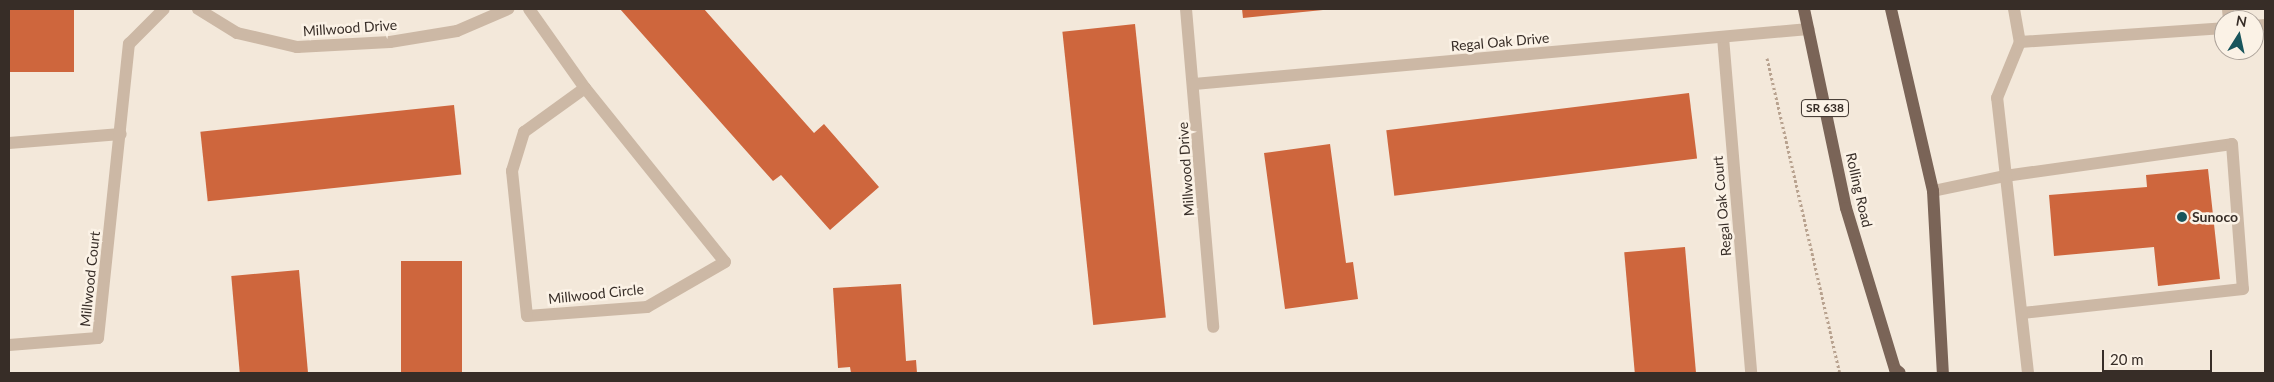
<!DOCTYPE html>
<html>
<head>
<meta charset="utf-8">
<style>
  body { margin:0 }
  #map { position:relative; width:2274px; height:382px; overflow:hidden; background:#f3e8da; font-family:Lato,sans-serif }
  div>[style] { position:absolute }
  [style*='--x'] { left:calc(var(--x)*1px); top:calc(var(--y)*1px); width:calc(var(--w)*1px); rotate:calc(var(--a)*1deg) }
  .building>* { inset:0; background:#ce663d; transform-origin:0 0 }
  .path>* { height:3px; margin-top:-1.5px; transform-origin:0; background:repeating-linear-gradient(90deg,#b8a28f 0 2.5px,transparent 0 5px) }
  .lane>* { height:12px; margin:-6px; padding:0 6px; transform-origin:6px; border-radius:6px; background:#ccb8a5 }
  .street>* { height:12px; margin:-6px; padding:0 6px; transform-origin:6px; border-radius:6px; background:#ccb8a5 }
  .primary>* { height:12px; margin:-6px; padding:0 6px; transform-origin:6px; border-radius:6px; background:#7a6457 }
  .dots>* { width:14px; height:14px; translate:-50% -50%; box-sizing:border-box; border:2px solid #fbf2e6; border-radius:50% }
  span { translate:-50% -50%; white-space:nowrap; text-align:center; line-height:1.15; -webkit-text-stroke:5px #fbf2e6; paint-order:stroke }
  .shield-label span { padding:1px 4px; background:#fbf2e6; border:1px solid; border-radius:4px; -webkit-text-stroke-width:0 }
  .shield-label { font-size:12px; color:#372d27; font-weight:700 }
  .street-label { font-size:14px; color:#372d27 }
  .poi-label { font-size:14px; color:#372d27; font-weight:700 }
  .left { translate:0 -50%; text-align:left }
  .frame { position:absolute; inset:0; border:10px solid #372d27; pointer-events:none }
  .north { position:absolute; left:2214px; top:10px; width:50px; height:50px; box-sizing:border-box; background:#fbf2e6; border:1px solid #ada39a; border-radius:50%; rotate:10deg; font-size:14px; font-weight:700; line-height:20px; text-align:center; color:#372d27 }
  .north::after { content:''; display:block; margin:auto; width:18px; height:22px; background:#19555c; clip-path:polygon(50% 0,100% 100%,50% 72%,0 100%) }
  .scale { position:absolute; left:2102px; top:350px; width:110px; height:22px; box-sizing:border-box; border:2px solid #372d27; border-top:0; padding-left:6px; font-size:15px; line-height:18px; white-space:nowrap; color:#372d27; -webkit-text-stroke:4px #fbf2e6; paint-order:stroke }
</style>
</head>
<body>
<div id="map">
  <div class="building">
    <i style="left:9px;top:9px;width:65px;height:63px"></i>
    <i style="clip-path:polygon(620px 9px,704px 9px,814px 133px,824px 124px,879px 187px,830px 230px,781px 175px,773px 181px)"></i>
    <i style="clip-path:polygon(1242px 9px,1323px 9px,1323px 10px,1243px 18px)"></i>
    <i style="left:1135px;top:24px;width:295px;height:73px;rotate:84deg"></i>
    <i style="left:1689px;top:93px;width:66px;height:305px;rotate:83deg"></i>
    <i style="left:454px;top:105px;width:70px;height:255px;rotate:84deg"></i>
    <i style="clip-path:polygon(1330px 144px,1346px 263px,1353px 262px,1358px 299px,1285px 309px,1264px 153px)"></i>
    <i style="clip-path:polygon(2208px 169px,2220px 279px,2158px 286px,2154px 247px,2054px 256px,2049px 195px,2147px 187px,2146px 175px)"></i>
    <i style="left:1685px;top:247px;width:126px;height:61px;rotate:85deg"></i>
    <i style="left:401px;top:261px;width:61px;height:112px"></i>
    <i style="left:299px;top:270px;width:103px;height:68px;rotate:85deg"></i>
    <i style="clip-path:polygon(901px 284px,906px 361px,916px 360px,917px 373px,851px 373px,850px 367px,838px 368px,833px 288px)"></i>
  </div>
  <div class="path">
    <i style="--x:1767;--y:58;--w:323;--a:77"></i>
  </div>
  <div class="lane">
    <i style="--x:2014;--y:9;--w:34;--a:80"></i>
    <i style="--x:2228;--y:9;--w:11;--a:85"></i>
    <i style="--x:2254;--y:26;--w:11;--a:-5"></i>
    <i style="--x:1933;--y:191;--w:74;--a:-11.8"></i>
    <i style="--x:2005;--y:176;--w:229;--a:-8"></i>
    <i style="--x:2232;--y:144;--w:145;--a:85.7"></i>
    <i style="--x:2243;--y:289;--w:222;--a:173.8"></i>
    <i style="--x:2028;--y:373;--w:277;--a:-96.4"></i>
    <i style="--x:1997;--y:98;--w:61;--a:-67.7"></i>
    <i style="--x:2020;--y:42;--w:204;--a:-3.9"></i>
  </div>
  <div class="street">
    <i style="--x:198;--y:9;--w:46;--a:31.6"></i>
    <i style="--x:237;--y:33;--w:62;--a:13.1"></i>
    <i style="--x:297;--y:47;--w:93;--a:-3.1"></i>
    <i style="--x:390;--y:42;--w:68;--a:-9.3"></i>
    <i style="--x:457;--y:31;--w:56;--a:-23.3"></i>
    <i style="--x:529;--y:9;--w:97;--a:54.7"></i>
    <i style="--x:585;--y:88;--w:223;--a:51.2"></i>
    <i style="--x:725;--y:262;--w:90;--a:150"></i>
    <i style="--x:647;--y:307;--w:120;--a:175.7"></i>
    <i style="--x:527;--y:316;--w:146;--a:-95.9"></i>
    <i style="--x:512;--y:171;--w:41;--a:-72.9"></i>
    <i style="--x:524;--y:132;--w:75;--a:-35.8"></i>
    <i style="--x:1186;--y:9;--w:319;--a:85.1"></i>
    <i style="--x:1723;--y:37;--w:337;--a:85.2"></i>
    <i style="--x:1194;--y:84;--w:617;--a:-5.11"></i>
    <i style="--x:9;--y:143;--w:112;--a:-4.6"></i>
    <i style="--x:9;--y:345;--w:89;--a:-4.5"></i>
    <i style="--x:98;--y:338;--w:296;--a:-84"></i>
    <i style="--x:129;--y:44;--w:49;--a:-45"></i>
  </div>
  <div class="primary">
    <i style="--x:1804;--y:9;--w:203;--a:78.1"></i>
    <i style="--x:1846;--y:208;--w:168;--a:73.1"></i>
    <i style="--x:1895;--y:369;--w:6;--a:39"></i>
    <i style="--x:1891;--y:9;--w:187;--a:77"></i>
    <i style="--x:1933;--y:191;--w:182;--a:86.9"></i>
  </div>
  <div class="dots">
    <i style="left:2182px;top:217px;background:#19555c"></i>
  </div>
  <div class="shield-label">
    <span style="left:1825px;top:108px">SR 638</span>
  </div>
  <div class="street-label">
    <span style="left:350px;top:28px;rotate:-4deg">Millwood Drive</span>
    <span style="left:1500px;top:42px;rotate:-5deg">Regal Oak Drive</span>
    <span style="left:1186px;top:169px;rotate:-94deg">Millwood Drive</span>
    <span style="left:1859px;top:190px;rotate:77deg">Rolling Road</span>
    <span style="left:1722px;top:206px;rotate:-95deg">Regal Oak Court</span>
    <span style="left:90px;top:279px;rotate:-84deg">Millwood Court</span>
    <span style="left:596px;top:294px;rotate:-6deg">Millwood Circle</span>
  </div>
  <div class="poi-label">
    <span class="left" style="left:2192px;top:217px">Sunoco</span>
  </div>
  <div class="frame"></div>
  <div class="north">N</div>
  <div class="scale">20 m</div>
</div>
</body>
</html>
